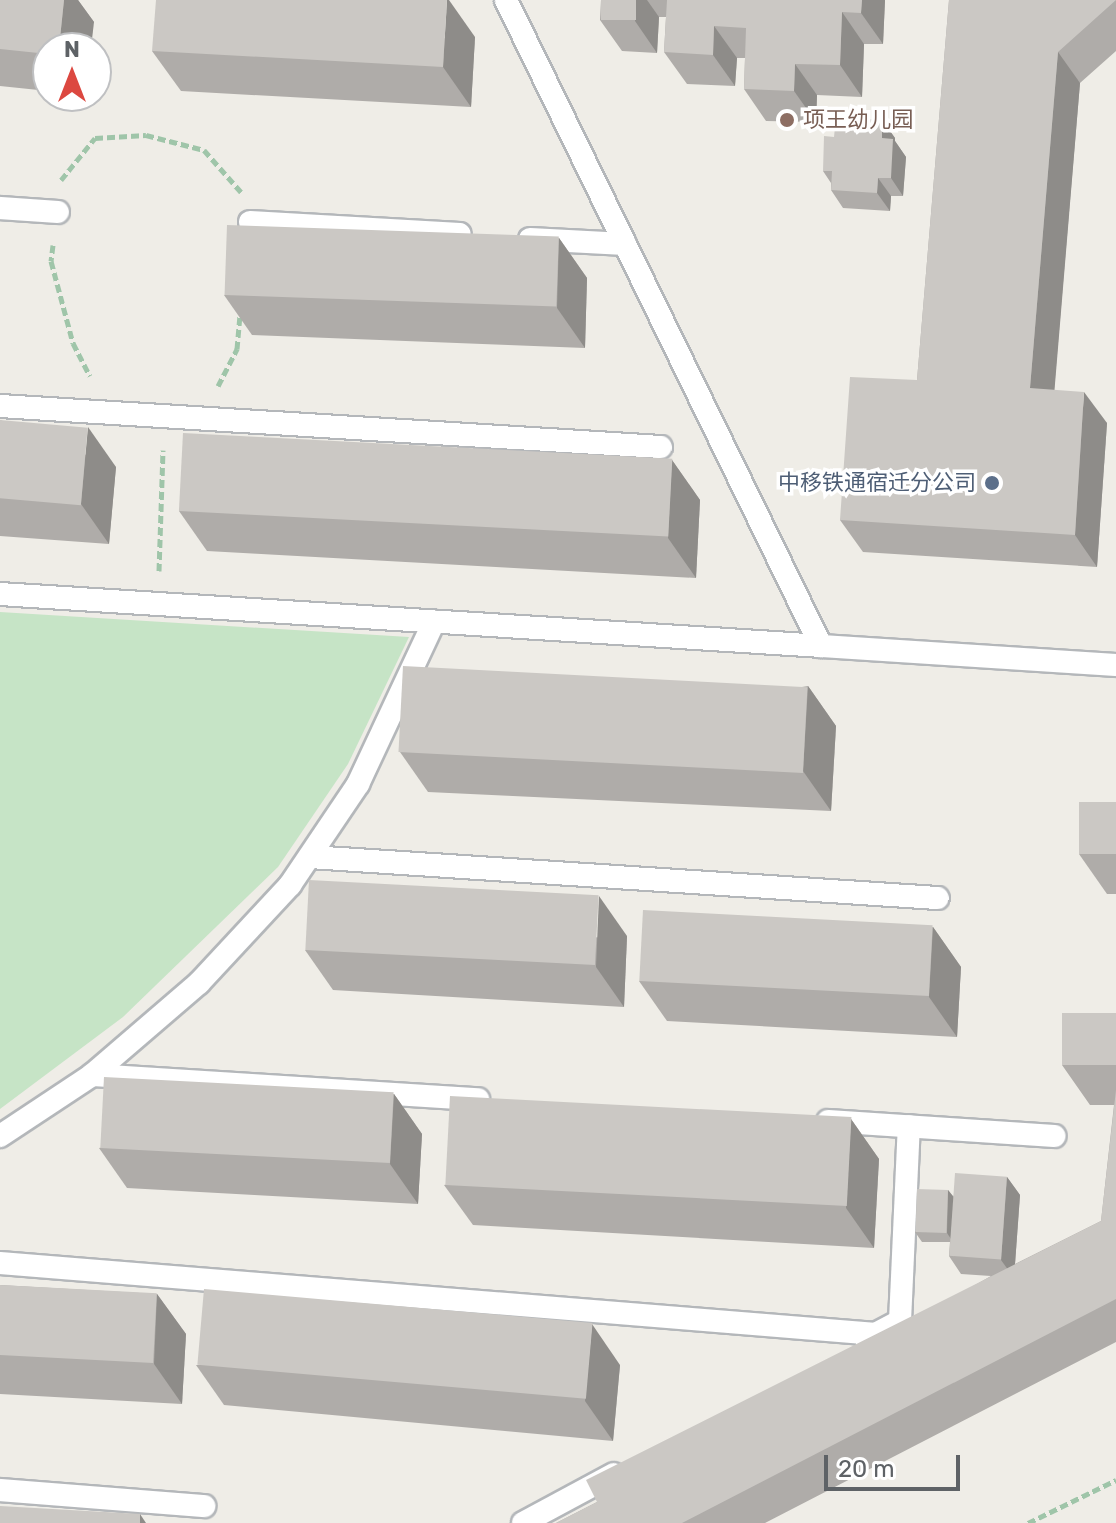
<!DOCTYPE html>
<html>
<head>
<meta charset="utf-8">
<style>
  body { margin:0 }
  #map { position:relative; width:1116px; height:1523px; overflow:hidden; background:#efede7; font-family:Rubik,"Noto Sans SC",sans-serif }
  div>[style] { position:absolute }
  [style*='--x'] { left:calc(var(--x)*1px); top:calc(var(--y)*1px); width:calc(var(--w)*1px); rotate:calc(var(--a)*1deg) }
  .green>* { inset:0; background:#c6e4c6 }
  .path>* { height:5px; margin-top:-2.5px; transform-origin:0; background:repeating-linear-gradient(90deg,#9fc5a9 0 8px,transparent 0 12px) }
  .roads { filter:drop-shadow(2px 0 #b4b7ba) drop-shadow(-2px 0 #b4b7ba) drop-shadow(0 2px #b4b7ba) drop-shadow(0 -2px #b4b7ba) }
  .lane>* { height:22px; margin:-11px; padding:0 11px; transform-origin:11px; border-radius:11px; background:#fff }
  .wall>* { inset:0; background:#afaca9 }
  .shaded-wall>* { inset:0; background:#8e8c89 }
  .building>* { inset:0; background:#cbc8c4; transform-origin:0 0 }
  .dots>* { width:22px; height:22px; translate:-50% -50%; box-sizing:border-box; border:4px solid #fff; border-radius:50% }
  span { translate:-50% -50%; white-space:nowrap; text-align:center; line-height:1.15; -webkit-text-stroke:7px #fff; paint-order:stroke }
  .education-label { font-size:22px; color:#785e54 }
  .left { translate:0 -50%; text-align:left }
  .service-label { font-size:22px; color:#4e5e75 }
  .right { translate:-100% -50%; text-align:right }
  .north { position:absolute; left:32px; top:32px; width:80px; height:80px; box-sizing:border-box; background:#fff; border:2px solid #bfc0c2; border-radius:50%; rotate:0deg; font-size:22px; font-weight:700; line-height:32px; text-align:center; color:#5e6266 }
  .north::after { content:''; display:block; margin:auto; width:28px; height:36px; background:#dc4840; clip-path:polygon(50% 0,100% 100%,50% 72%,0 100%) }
  .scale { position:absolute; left:824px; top:1455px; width:136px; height:36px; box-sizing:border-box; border:4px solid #5e6266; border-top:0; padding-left:10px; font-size:24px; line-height:28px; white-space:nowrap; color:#5e6266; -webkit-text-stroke:6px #fff; paint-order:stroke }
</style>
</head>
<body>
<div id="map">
  <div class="green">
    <i style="clip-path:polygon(0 612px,409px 637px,348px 764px,278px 867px,123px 1017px,0 1109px)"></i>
  </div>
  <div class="path">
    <i style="--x:61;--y:180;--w:54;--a:-51"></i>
    <i style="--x:95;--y:138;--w:51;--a:-3.4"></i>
    <i style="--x:146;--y:135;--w:60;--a:14.5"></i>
    <i style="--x:204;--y:150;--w:56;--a:48.6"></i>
    <i style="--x:53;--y:245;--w:16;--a:97"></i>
    <i style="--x:51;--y:261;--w:85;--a:75"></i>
    <i style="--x:73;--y:343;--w:37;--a:63"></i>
    <i style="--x:218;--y:386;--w:42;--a:-62.8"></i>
    <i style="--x:237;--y:349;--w:36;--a:-85"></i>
    <i style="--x:159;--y:571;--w:121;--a:-88.1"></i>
    <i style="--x:1028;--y:1523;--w:98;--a:-26"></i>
  </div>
  <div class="roads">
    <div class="lane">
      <i style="--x:506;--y:0;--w:719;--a:64.01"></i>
      <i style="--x:821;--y:646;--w:296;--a:3.7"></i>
      <i style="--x:0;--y:208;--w:58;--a:3.9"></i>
      <i style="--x:250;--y:222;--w:210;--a:3.3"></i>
      <i style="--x:530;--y:239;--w:95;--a:3"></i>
      <i style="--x:0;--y:406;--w:662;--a:3.55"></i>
      <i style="--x:0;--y:594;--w:823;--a:3.62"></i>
      <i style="--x:310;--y:857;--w:629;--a:3.74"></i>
      <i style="--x:92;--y:1075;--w:387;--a:3.6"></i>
      <i style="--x:828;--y:1121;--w:227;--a:3.8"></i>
      <i style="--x:0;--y:1136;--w:110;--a:-33.5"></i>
      <i style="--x:92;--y:1075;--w:141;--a:-40.7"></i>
      <i style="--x:199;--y:983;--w:134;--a:-47.1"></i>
      <i style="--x:290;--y:885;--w:122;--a:-56"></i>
      <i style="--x:358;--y:784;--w:179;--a:-64.9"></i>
      <i style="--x:0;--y:1263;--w:879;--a:4.63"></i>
      <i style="--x:866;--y:1339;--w:38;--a:-28"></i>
      <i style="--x:900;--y:1321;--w:195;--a:-87.4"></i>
      <i style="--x:0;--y:1490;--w:205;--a:4.5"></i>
      <i style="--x:523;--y:1523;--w:103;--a:-28.3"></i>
    </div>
  </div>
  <div class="wall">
    <i style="clip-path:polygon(0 0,78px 0,94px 22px,48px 48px,48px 91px,0 86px)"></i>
    <i style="clip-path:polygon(601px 0,885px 0,883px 44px,864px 44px,862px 97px,817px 95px,816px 122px,766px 121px,744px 89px,745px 58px,737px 58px,735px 86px,687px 84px,664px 52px,666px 17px,659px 17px,657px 53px,622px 51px,600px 20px)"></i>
    <i style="clip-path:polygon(949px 0,1116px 0,1116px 51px,1080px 83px,1054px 390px,1107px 423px,1097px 567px,863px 552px,840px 520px,917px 380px)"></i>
    <i style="clip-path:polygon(475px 37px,471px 107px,181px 91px,152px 51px)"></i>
    <i style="clip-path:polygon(882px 120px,895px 138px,895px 141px,906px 157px,903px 196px,891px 196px,890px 211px,843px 208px,831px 190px,831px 183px,823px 171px)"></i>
    <i style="clip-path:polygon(559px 238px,587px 278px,585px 348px,252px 335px,224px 295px)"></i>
    <i style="clip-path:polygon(0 420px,116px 467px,109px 544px,0 536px)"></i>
    <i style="clip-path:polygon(672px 460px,700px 500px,696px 578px,207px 551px,179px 511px)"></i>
    <i style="clip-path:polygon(808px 686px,836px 726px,831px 811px,428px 792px,400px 752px)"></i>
    <i style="clip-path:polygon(1116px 802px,1116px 894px,1107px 894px,1079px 854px)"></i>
    <i style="clip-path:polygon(933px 927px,961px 967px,957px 1037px,667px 1021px,639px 981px)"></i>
    <i style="clip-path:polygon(627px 936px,624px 1007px,333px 990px,305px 950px)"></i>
    <i style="clip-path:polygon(1116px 1013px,1116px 1342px,765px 1523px,556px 1523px,597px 1502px,991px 1276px,961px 1274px,949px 1256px,950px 1242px,922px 1242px,915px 1232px,948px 1190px,953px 1196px,1007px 1177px,1020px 1195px,1015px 1264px,1101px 1221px,1114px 1105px,1090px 1105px,1062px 1065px)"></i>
    <i style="clip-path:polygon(394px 1094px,422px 1134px,418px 1204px,127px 1188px,99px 1148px)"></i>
    <i style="clip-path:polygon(851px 1119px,879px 1159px,874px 1248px,473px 1225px,444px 1185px)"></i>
    <i style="clip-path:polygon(0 1285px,157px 1294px,186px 1334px,182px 1404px,0 1394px)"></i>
    <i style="clip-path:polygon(196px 1365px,620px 1365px,613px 1441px,224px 1405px)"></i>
  </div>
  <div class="shaded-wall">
    <i style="clip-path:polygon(64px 0,78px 0,94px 22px,91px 48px,59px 48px)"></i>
    <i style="clip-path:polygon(447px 0,449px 0,475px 37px,471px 107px,443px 67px)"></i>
    <i style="clip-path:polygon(636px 0,647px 0,659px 17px,657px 53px,635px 21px)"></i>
    <i style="clip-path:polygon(862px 0,885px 0,883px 44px,861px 13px)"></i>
    <i style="clip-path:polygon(842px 12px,864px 44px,862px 97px,840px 65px)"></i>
    <i style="clip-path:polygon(714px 26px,737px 58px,735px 86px,713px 55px)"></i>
    <i style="clip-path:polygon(1058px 52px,1080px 83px,1052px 420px,1030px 388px)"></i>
    <i style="clip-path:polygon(795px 64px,817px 95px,816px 122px,794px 91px)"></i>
    <i style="clip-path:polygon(882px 120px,895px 138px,895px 141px,906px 157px,903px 196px,891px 178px,882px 138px)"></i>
    <i style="clip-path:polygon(878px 178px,891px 196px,890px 211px,877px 193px)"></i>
    <i style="clip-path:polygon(559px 238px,587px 278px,585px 348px,557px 308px)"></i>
    <i style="clip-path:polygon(1084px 392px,1107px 423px,1097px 567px,1075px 535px)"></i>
    <i style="clip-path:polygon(88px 427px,116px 467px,109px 544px,81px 504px)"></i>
    <i style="clip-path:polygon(672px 460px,700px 500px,696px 578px,668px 538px)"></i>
    <i style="clip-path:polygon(808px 686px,836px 726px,831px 811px,803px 771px)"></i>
    <i style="clip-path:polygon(599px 896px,627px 936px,624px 1007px,596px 967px)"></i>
    <i style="clip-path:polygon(933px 927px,961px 967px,957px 1037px,929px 997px)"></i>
    <i style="clip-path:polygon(394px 1094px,422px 1134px,418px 1204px,390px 1164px)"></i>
    <i style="clip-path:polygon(851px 1119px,879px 1159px,874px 1248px,846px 1208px)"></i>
    <i style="clip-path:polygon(1007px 1177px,1020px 1195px,1014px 1278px,1001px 1260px)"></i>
    <i style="clip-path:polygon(948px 1190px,955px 1199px,953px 1242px,947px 1233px)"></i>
    <i style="clip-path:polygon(157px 1294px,186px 1334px,182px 1404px,154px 1364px)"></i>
    <i style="clip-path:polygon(592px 1324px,620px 1365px,613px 1441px,585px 1401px)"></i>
    <i style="clip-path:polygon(140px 1514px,146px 1523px,140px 1523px)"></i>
  </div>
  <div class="building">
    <i style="clip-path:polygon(0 0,64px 0,59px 48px,48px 48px,48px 54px,0 49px)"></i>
    <i style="clip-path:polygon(156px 0,447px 0,443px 67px,152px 51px)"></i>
    <i style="left:601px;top:0;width:35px;height:20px"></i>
    <i style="clip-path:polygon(667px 0,862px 0,861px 13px,842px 12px,840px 65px,795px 64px,794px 91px,744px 89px,746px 28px,714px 26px,713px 55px,664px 52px)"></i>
    <i style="clip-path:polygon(949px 0,1116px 0,1058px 52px,1030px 388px,1084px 392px,1075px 535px,840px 520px,850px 377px,917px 380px)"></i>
    <i style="clip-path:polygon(836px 117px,882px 120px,882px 138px,893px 139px,891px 178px,878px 178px,877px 193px,831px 190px,832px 171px,823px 171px,824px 136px,834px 137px)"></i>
    <i style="left:227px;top:225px;width:332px;height:70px;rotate:2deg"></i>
    <i style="left:0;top:420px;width:88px;height:78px;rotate:5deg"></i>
    <i style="left:183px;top:433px;width:490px;height:78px;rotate:3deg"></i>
    <i style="left:403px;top:666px;width:405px;height:86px;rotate:3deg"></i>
    <i style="left:1079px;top:802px;width:37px;height:52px"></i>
    <i style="left:309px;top:880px;width:290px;height:70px;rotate:3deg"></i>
    <i style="left:643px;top:910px;width:290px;height:71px;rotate:3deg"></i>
    <i style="left:1062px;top:1013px;width:54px;height:52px"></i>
    <i style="left:104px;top:1077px;width:290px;height:71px;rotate:3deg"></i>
    <i style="clip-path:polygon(1116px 1090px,1116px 1299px,682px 1523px,556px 1523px,597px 1502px,586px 1480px,1101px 1221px)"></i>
    <i style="left:450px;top:1096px;width:402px;height:89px;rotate:3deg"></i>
    <i style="left:955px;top:1173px;width:52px;height:83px;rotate:4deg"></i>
    <i style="left:917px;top:1189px;width:31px;height:43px;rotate:2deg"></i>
    <i style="left:0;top:1285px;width:157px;height:70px;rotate:3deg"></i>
    <i style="left:204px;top:1289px;width:390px;height:76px;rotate:5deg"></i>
    <i style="clip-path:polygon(0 1506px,140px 1514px,140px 1523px,0 1523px)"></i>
  </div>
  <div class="dots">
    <i style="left:787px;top:120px;background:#8d6e63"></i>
    <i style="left:992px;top:483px;background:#5c6f8a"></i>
  </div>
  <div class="education-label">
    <span class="left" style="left:803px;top:120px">项王幼儿园</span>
  </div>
  <div class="service-label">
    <span class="right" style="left:976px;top:483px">中移铁通宿迁分公司</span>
  </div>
  <div class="north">N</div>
  <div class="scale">20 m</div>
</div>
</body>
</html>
